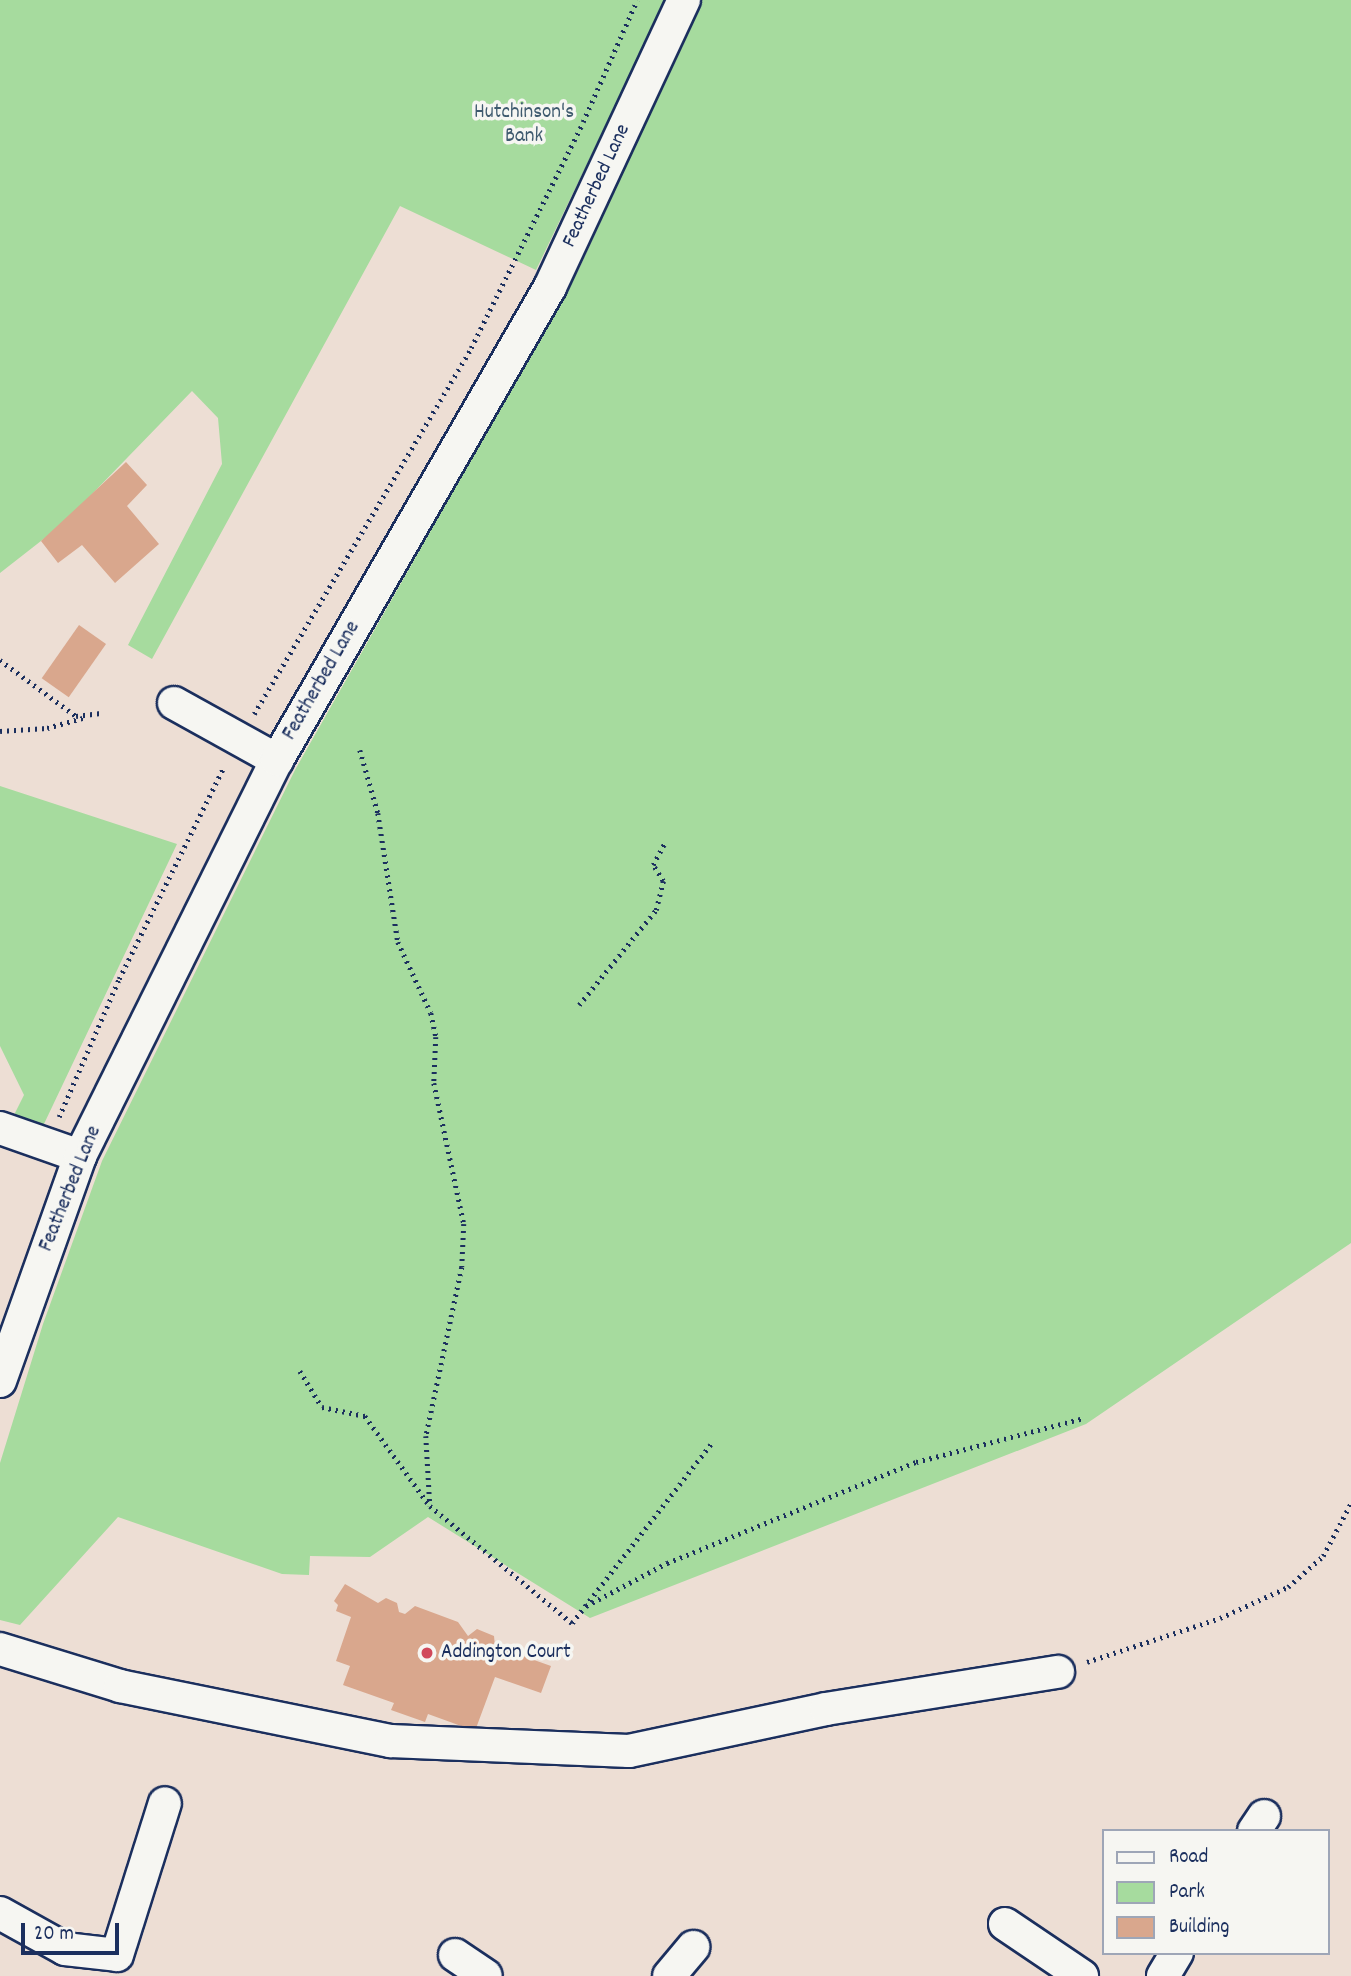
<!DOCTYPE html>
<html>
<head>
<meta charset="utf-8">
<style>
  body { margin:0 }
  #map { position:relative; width:1351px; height:1976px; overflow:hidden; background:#edded4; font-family:Dekko,sans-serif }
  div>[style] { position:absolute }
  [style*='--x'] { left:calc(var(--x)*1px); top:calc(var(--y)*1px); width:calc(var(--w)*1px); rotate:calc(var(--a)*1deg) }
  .green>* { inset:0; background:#a6db9e }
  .building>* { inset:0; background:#d9a78d; transform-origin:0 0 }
  .path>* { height:4.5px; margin-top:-2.25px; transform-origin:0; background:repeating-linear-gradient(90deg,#1b2f5e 0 2px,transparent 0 7px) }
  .roads { filter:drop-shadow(2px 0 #1b2f5e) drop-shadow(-2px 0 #1b2f5e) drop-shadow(0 2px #1b2f5e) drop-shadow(0 -2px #1b2f5e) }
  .minor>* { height:32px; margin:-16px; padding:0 16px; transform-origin:16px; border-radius:16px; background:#f6f6f2 }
  .dots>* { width:19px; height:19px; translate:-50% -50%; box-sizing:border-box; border:4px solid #f6f6f2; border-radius:50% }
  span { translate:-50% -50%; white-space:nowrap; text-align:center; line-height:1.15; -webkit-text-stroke:7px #f6f6f2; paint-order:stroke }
  .park-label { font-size:21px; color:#3e5a6e }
  .street-label { font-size:21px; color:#1b2f5e }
  .poi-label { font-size:21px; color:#1b2f5e }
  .left { translate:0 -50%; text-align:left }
  .legend { position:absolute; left:1102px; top:1829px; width:228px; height:126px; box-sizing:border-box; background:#f6f6f2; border:2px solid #9ea6b7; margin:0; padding:9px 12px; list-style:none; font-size:21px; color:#1b2f5e }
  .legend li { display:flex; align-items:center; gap:14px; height:35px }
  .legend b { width:35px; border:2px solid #9ea6b7 }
  .scale { position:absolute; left:21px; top:1923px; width:98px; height:32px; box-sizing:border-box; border:4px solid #1b2f5e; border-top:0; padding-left:9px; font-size:21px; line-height:24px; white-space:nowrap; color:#1b2f5e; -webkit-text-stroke:5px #f6f6f2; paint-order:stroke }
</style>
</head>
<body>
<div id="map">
  <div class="green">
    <i style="clip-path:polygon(0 0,666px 0,536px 270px,400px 206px,152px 659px,128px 645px,222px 464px,218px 418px,192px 391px,64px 523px,0 573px)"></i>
    <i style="clip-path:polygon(702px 0,1351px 0,1351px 1243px,1086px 1424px,590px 1618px,428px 1517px,370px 1557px,310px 1556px,309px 1575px,282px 1574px,118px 1517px,20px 1625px,0 1620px,0 1463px,43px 1324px,102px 1161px,295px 770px,578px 271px)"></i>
    <i style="clip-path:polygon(0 786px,177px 844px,43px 1126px,14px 1115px,24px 1095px,0 1046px)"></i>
  </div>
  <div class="building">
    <i style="clip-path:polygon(126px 462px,147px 485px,127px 506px,159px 544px,115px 583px,82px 545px,58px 563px,41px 541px)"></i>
    <i style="left:79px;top:625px;width:33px;height:65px;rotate:35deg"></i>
    <i style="clip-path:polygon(345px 1584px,378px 1603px,386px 1598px,397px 1603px,399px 1612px,405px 1614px,415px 1606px,458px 1622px,468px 1636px,477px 1629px,494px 1636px,495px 1646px,551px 1666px,541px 1693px,495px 1677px,475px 1731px,428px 1714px,425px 1722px,391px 1710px,394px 1703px,343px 1685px,350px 1666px,336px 1661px,351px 1617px,336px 1611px,338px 1605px,334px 1601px)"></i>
  </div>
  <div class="path">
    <i style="--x:0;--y:660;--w:94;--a:36.4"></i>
    <i style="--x:76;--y:716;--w:25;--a:-7"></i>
    <i style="--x:254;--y:714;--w:425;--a:-59.3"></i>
    <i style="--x:471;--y:348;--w:252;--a:-63.6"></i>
    <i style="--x:583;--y:122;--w:133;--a:-66.1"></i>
    <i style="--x:0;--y:731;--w:47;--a:-3.7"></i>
    <i style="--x:47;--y:728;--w:41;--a:-15.8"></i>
    <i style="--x:360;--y:750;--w:66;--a:74.1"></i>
    <i style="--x:378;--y:813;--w:131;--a:81.2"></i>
    <i style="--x:398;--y:942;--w:78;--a:65.1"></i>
    <i style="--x:431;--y:1013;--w:25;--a:78"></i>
    <i style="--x:436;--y:1037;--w:46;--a:92.5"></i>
    <i style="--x:434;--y:1083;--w:144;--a:78"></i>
    <i style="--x:464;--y:1224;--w:43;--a:92.7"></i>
    <i style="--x:462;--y:1267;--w:173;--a:102"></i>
    <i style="--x:426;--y:1436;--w:70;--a:86.7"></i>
    <i style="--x:579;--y:1005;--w:122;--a:-51"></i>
    <i style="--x:656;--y:910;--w:30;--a:-76"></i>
    <i style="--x:663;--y:881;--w:19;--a:-122"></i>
    <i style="--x:653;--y:865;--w:27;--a:-62"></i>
    <i style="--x:59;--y:1117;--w:150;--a:-66.5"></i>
    <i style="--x:119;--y:979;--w:237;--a:-63.7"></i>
    <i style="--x:300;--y:1371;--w:42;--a:58.6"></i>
    <i style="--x:322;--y:1407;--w:44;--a:11.8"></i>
    <i style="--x:365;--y:1416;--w:111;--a:54.2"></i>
    <i style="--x:430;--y:1506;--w:184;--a:39.5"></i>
    <i style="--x:572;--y:1623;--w:230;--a:-52.2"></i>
    <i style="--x:586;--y:1606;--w:92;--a:-28"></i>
    <i style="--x:667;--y:1563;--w:269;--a:-22.1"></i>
    <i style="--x:916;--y:1462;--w:174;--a:-14.7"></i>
    <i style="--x:1087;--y:1662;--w:140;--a:-18.3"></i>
    <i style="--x:1220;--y:1618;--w:75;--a:-24.5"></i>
    <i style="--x:1288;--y:1587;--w:47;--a:-41.5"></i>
    <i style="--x:1323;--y:1556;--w:60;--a:-62.2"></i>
  </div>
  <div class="roads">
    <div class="minor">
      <i style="--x:174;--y:703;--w:118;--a:29"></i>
      <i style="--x:0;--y:1128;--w:85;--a:19.3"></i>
      <i style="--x:0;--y:1381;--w:239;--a:-70.4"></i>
      <i style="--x:80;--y:1156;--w:442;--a:-63.6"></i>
      <i style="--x:277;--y:760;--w:546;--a:-60.01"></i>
      <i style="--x:550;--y:287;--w:317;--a:-65"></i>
      <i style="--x:0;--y:1649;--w:126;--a:17.1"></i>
      <i style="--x:120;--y:1686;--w:276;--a:11.5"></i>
      <i style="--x:390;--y:1741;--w:239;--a:2.4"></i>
      <i style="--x:629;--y:1751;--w:201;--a:-12"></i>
      <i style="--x:826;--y:1709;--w:235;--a:-9.1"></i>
      <i style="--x:1254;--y:1831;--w:18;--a:-56"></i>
      <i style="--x:0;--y:1913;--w:74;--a:29"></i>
      <i style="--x:65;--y:1949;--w:52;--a:6.6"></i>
      <i style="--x:117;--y:1955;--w:159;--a:-72.5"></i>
      <i style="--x:1005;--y:1924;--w:93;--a:34"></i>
      <i style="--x:455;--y:1955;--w:37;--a:34"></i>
      <i style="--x:669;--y:1976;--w:38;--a:-50"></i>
      <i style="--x:1163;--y:1976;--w:27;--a:-59"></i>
    </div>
  </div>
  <div class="dots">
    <i style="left:427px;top:1653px;background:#d1495b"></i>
  </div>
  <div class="park-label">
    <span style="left:524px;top:125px">Hutchinson's<br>Bank</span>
  </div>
  <div class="street-label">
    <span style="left:597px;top:186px;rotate:-65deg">Featherbed Lane</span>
    <span style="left:322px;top:681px;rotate:-60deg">Featherbed Lane</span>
    <span style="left:71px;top:1189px;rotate:-68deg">Featherbed Lane</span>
  </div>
  <div class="poi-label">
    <span class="left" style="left:441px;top:1653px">Addington Court</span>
  </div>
  <ul class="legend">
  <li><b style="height:9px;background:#f6f6f2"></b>Road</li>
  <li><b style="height:19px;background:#a6db9e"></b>Park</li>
  <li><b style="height:19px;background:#d9a78d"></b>Building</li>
  </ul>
  <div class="scale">20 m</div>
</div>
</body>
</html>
